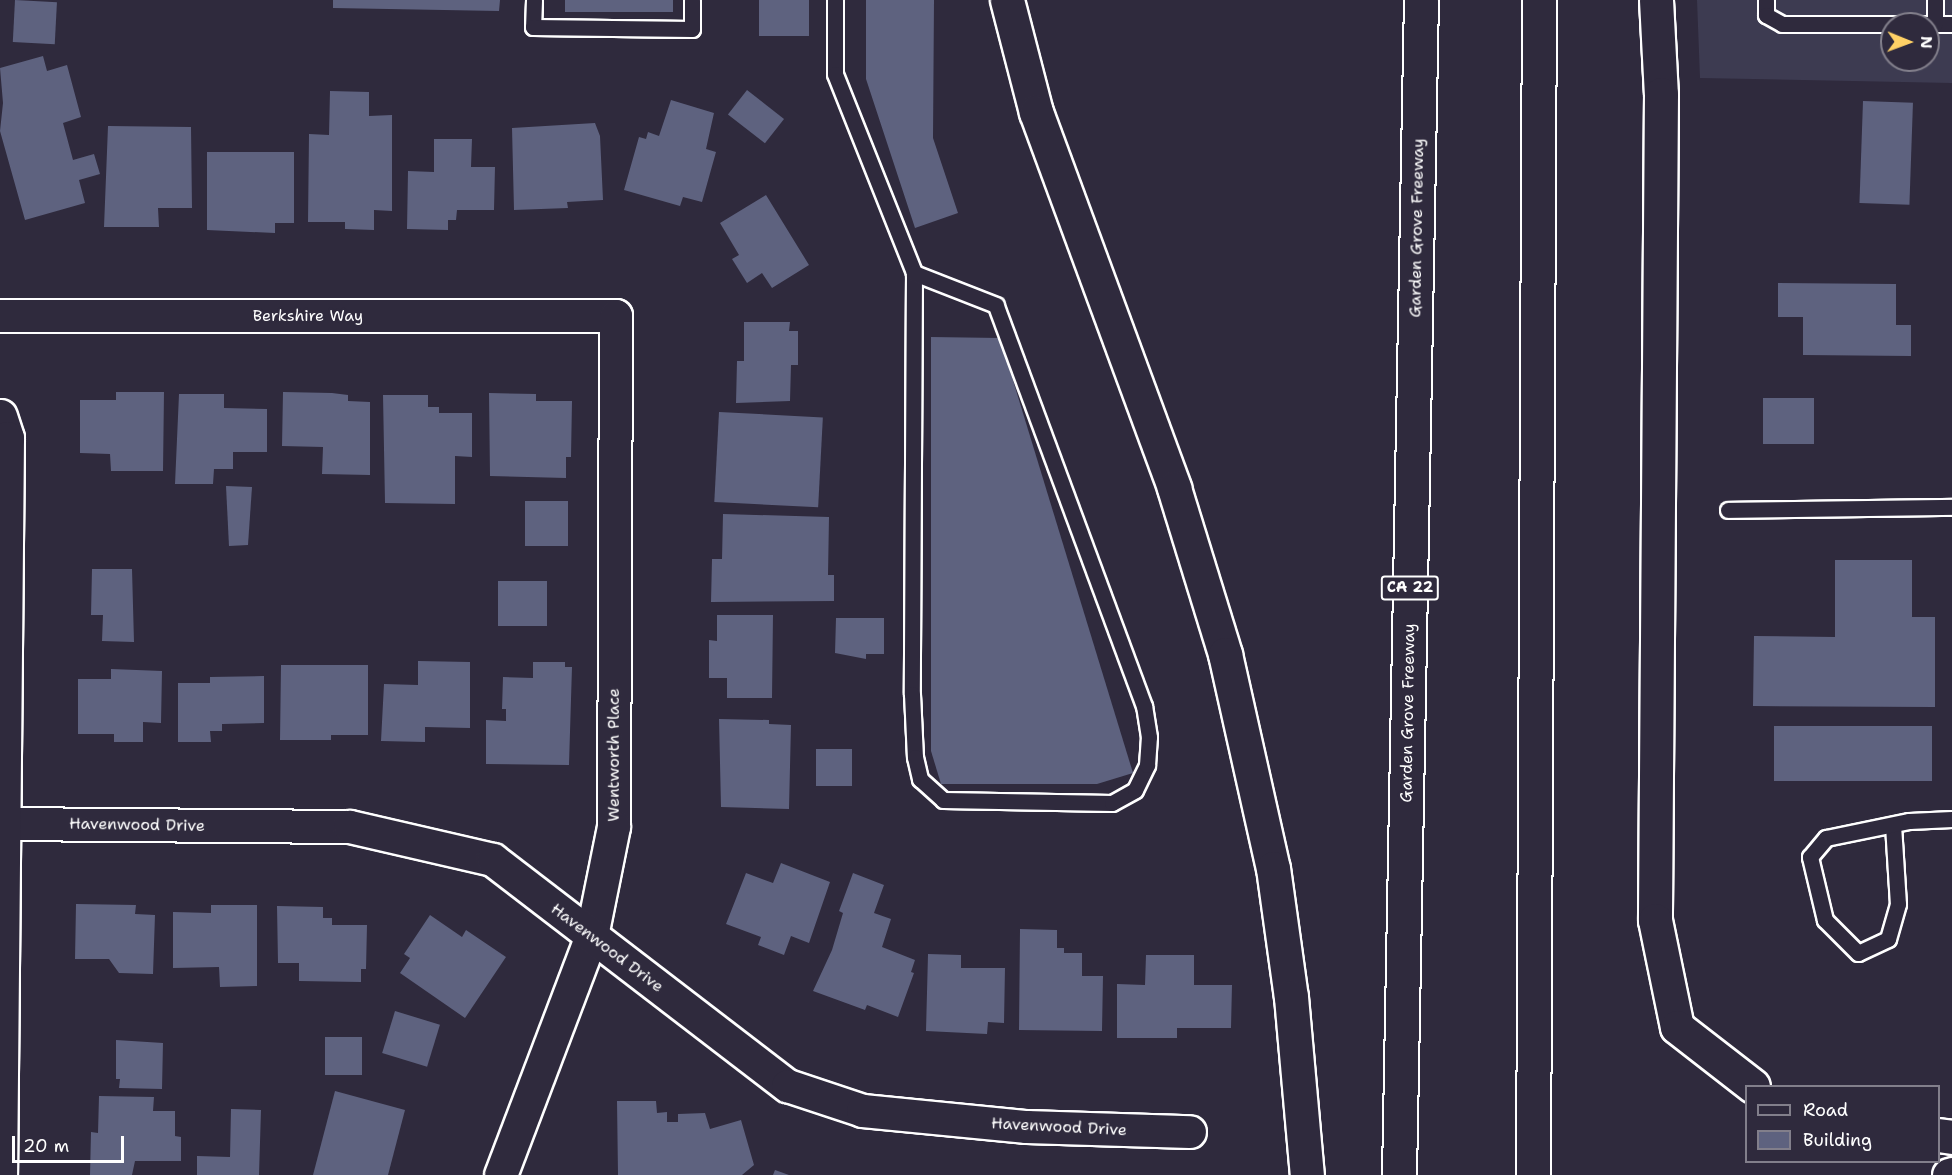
<!DOCTYPE html>
<html>
<head>
<meta charset="utf-8">
<style>
  body { margin:0 }
  #map { position:relative; width:1952px; height:1175px; overflow:hidden; background:#2f2a3d; font-family:"Shantell Sans",sans-serif }
  div>[style] { position:absolute }
  [style*='--x'] { left:calc(var(--x)*1px); top:calc(var(--y)*1px); width:calc(var(--w)*1px); rotate:calc(var(--a)*1deg) }
  .built>* { inset:0; background:#3d3b51 }
  .building>* { inset:0; background:#5e627f; transform-origin:0 0 }
  .roads { filter:drop-shadow(2px 0 #fff) drop-shadow(-2px 0 #fff) drop-shadow(0 2px #fff) drop-shadow(0 -2px #fff) }
  .service>* { height:15px; margin:-7.5px; padding:0 7.5px; transform-origin:7.5px; border-radius:7.5px; background:#2f2a3d }
  .minor>* { height:32px; margin:-16px; padding:0 16px; transform-origin:16px; border-radius:16px; background:#2f2a3d }
  .tertiary>* { height:33px; margin:-16.5px; padding:0 16.5px; transform-origin:16.5px; border-radius:16.5px; background:#2f2a3d }
  .motorway>* { height:33px; margin:-16.5px; padding:0 16.5px; transform-origin:16.5px; border-radius:16.5px; background:#2f2a3d }
  span { translate:-50% -50%; white-space:nowrap; text-align:center; line-height:1.15; -webkit-text-stroke:4.5px #2f2a3d; paint-order:stroke }
  .shield-label span { padding:2px 4px; background:#2f2a3d; border:2px solid; border-radius:4px; -webkit-text-stroke-width:0 }
  .shield-label { font-size:15px; color:#fff; font-weight:700 }
  .street-label { font-size:16px; color:#fff }
  .legend { position:absolute; left:1745px; top:1085px; width:195px; height:78px; box-sizing:border-box; background:#2f2a3d; border:2px solid #827f8b; margin:0; padding:8px 10px; list-style:none; font-size:18px; color:#fff }
  .legend li { display:flex; align-items:center; gap:12px; height:30px }
  .legend b { width:30px; border:2px solid #827f8b }
  .north { position:absolute; left:1880px; top:12px; width:60px; height:60px; box-sizing:border-box; background:#2f2a3d; border:2px solid #827f8b; border-radius:50%; rotate:91deg; font-size:16px; font-weight:700; line-height:24px; text-align:center; color:#fff }
  .north::after { content:''; display:block; margin:auto; width:21px; height:27px; background:#ffd166; clip-path:polygon(50% 0,100% 100%,50% 72%,0 100%) }
  .scale { position:absolute; left:12px; top:1136px; width:112px; height:27px; box-sizing:border-box; border:3px solid #fff; border-top:0; padding-left:8px; font-size:18px; line-height:21px; white-space:nowrap; color:#fff; -webkit-text-stroke:4px #2f2a3d; paint-order:stroke }
</style>
</head>
<body>
<div id="map">
  <div class="built">
    <i style="clip-path:polygon(evenodd,1697px 0,1952px 0,1952px 83px,1700px 78px,1697px 0,1892px 24px,1928px 24px,1928px 60px,1892px 60px,1892px 24px)"></i>
  </div>
  <div class="building">
    <i style="left:15px;top:0;width:42px;height:42px;rotate:3deg"></i>
    <i style="clip-path:polygon(333px 0,500px 0,499px 11px,333px 8px)"></i>
    <i style="left:565px;top:0;width:108px;height:12px"></i>
    <i style="left:759px;top:0;width:50px;height:36px"></i>
    <i style="clip-path:polygon(866px 0,934px 0,933px 138px,958px 213px,915px 228px,866px 79px)"></i>
    <i style="clip-path:polygon(43px 56px,47px 71px,67px 65px,81px 117px,63px 123px,73px 160px,94px 154px,100px 174px,79px 180px,85px 203px,25px 220px,0 131px,3px 103px,0 68px)"></i>
    <i style="left:747px;top:90px;width:47px;height:31px;rotate:38deg"></i>
    <i style="clip-path:polygon(330px 91px,369px 92px,369px 116px,392px 115px,392px 211px,374px 210px,374px 230px,345px 229px,345px 222px,308px 222px,309px 134px,329px 135px)"></i>
    <i style="clip-path:polygon(671px 100px,714px 113px,706px 149px,716px 152px,702px 202px,683px 197px,680px 206px,624px 190px,639px 137px,646px 139px,648px 132px,659px 136px)"></i>
    <i style="left:1863px;top:101px;width:50px;height:102px;rotate:2deg"></i>
    <i style="clip-path:polygon(595px 123px,600px 136px,603px 200px,567px 202px,568px 208px,514px 210px,512px 128px)"></i>
    <i style="clip-path:polygon(108px 126px,191px 127px,192px 208px,158px 208px,159px 227px,104px 227px)"></i>
    <i style="clip-path:polygon(434px 139px,472px 139px,471px 167px,495px 167px,494px 210px,457px 210px,456px 220px,448px 220px,448px 230px,407px 229px,408px 171px,434px 172px)"></i>
    <i style="clip-path:polygon(207px 152px,294px 152px,294px 223px,275px 223px,275px 233px,207px 230px)"></i>
    <i style="clip-path:polygon(766px 195px,809px 265px,772px 288px,762px 273px,747px 283px,732px 259px,739px 255px,720px 223px)"></i>
    <i style="clip-path:polygon(1778px 283px,1896px 284px,1896px 325px,1911px 325px,1911px 356px,1803px 355px,1803px 317px,1778px 317px)"></i>
    <i style="clip-path:polygon(744px 322px,790px 322px,789px 331px,798px 331px,798px 365px,791px 365px,790px 401px,736px 403px,737px 361px,744px 361px)"></i>
    <i style="clip-path:polygon(931px 337px,1000px 338px,1133px 773px,1097px 784px,941px 784px,931px 751px)"></i>
    <i style="clip-path:polygon(116px 392px,164px 392px,163px 471px,111px 471px,110px 454px,80px 453px,80px 400px,116px 400px)"></i>
    <i style="clip-path:polygon(283px 392px,332px 393px,348px 395px,348px 401px,370px 402px,370px 475px,322px 474px,323px 447px,282px 446px)"></i>
    <i style="clip-path:polygon(489px 393px,536px 394px,536px 401px,572px 401px,571px 457px,566px 457px,566px 478px,490px 476px)"></i>
    <i style="clip-path:polygon(179px 394px,224px 394px,224px 408px,267px 409px,267px 452px,233px 452px,233px 469px,214px 469px,213px 484px,175px 484px)"></i>
    <i style="clip-path:polygon(383px 395px,428px 395px,428px 407px,439px 407px,439px 413px,472px 413px,472px 457px,455px 456px,455px 504px,385px 503px)"></i>
    <i style="left:1763px;top:398px;width:51px;height:46px"></i>
    <i style="left:719px;top:412px;width:104px;height:90px;rotate:3deg"></i>
    <i style="clip-path:polygon(226px 486px,252px 487px,248px 545px,229px 546px)"></i>
    <i style="left:525px;top:501px;width:43px;height:45px"></i>
    <i style="clip-path:polygon(723px 514px,829px 517px,828px 575px,834px 575px,834px 601px,711px 602px,712px 559px,722px 559px)"></i>
    <i style="clip-path:polygon(1835px 560px,1912px 560px,1912px 617px,1935px 617px,1935px 707px,1753px 706px,1754px 636px,1835px 637px)"></i>
    <i style="clip-path:polygon(92px 569px,132px 569px,134px 642px,102px 641px,103px 615px,91px 615px)"></i>
    <i style="left:498px;top:581px;width:49px;height:45px"></i>
    <i style="clip-path:polygon(717px 615px,773px 615px,772px 698px,727px 698px,727px 678px,709px 678px,709px 640px,717px 641px)"></i>
    <i style="clip-path:polygon(836px 618px,884px 618px,884px 654px,866px 654px,866px 659px,835px 653px)"></i>
    <i style="clip-path:polygon(418px 661px,470px 662px,470px 728px,425px 727px,425px 742px,381px 741px,384px 684px,418px 685px)"></i>
    <i style="clip-path:polygon(533px 662px,565px 662px,565px 667px,572px 667px,569px 765px,486px 764px,486px 720px,506px 721px,506px 709px,502px 709px,503px 677px,533px 678px)"></i>
    <i style="clip-path:polygon(281px 665px,368px 665px,368px 735px,331px 735px,331px 740px,280px 740px)"></i>
    <i style="clip-path:polygon(111px 669px,162px 671px,161px 723px,143px 722px,143px 742px,114px 742px,114px 734px,78px 734px,78px 679px,111px 679px)"></i>
    <i style="clip-path:polygon(264px 676px,264px 723px,222px 724px,222px 731px,210px 731px,211px 742px,178px 742px,178px 683px,210px 683px,210px 677px)"></i>
    <i style="clip-path:polygon(719px 719px,769px 720px,769px 724px,791px 725px,789px 809px,721px 807px)"></i>
    <i style="left:1774px;top:726px;width:158px;height:55px"></i>
    <i style="left:816px;top:749px;width:36px;height:37px"></i>
    <i style="clip-path:polygon(781px 863px,830px 882px,809px 943px,791px 936px,784px 955px,758px 945px,761px 937px,726px 924px,746px 873px,773px 883px)"></i>
    <i style="clip-path:polygon(853px 873px,884px 885px,874px 913px,891px 919px,882px 947px,915px 960px,911px 972px,914px 973px,898px 1017px,867px 1005px,865px 1010px,813px 991px,832px 950px,843px 913px,839px 911px)"></i>
    <i style="clip-path:polygon(76px 904px,136px 905px,135px 914px,155px 915px,153px 974px,119px 973px,109px 959px,75px 959px)"></i>
    <i style="clip-path:polygon(211px 905px,257px 905px,257px 986px,220px 987px,219px 967px,173px 968px,173px 912px,211px 913px)"></i>
    <i style="clip-path:polygon(277px 906px,323px 907px,323px 918px,332px 918px,332px 925px,367px 925px,366px 969px,361px 969px,361px 982px,299px 981px,299px 963px,278px 963px)"></i>
    <i style="clip-path:polygon(430px 915px,462px 937px,466px 930px,506px 957px,465px 1018px,400px 973px,410px 958px,404px 954px)"></i>
    <i style="clip-path:polygon(1020px 929px,1057px 930px,1057px 948px,1064px 948px,1064px 953px,1082px 953px,1082px 976px,1103px 976px,1102px 1031px,1019px 1030px)"></i>
    <i style="clip-path:polygon(928px 954px,961px 955px,961px 968px,1005px 968px,1004px 1023px,988px 1022px,987px 1034px,926px 1031px)"></i>
    <i style="clip-path:polygon(1146px 955px,1194px 955px,1194px 985px,1232px 985px,1231px 1028px,1177px 1028px,1177px 1038px,1117px 1038px,1117px 984px,1145px 985px)"></i>
    <i style="left:395px;top:1011px;width:47px;height:44px;rotate:17deg"></i>
    <i style="left:325px;top:1037px;width:37px;height:38px"></i>
    <i style="clip-path:polygon(116px 1040px,163px 1043px,162px 1089px,119px 1088px,120px 1079px,116px 1079px)"></i>
    <i style="clip-path:polygon(335px 1091px,405px 1110px,388px 1175px,313px 1175px)"></i>
    <i style="clip-path:polygon(99px 1096px,154px 1097px,153px 1111px,175px 1111px,175px 1136px,181px 1137px,181px 1161px,135px 1161px,132px 1175px,90px 1175px,91px 1132px,98px 1133px)"></i>
    <i style="clip-path:polygon(617px 1101px,656px 1101px,657px 1113px,667px 1112px,667px 1122px,678px 1122px,678px 1114px,705px 1113px,710px 1129px,741px 1120px,754px 1165px,742px 1175px,618px 1175px)"></i>
    <i style="clip-path:polygon(231px 1109px,261px 1110px,259px 1175px,197px 1175px,197px 1156px,230px 1157px)"></i>
    <i style="clip-path:polygon(775px 1170px,789px 1175px,773px 1175px)"></i>
  </div>
  <div class="roads">
    <div class="service">
      <i style="--x:534;--y:0;--w:27;--a:92"></i>
      <i style="--x:533;--y:27;--w:159;--a:0.7"></i>
      <i style="--x:692;--y:29;--w:29;--a:-90"></i>
      <i style="--x:835;--y:0;--w:74;--a:90"></i>
      <i style="--x:835;--y:74;--w:214;--a:68.3"></i>
      <i style="--x:914;--y:273;--w:421;--a:90.3"></i>
      <i style="--x:912;--y:694;--w:63;--a:87.3"></i>
      <i style="--x:915;--y:757;--w:23;--a:77"></i>
      <i style="--x:920;--y:779;--w:31;--a:42"></i>
      <i style="--x:943;--y:800;--w:169;--a:1"></i>
      <i style="--x:1112;--y:803;--w:26;--a:-29"></i>
      <i style="--x:1135;--y:790;--w:28;--a:-64"></i>
      <i style="--x:1147;--y:765;--w:28;--a:-86"></i>
      <i style="--x:1149;--y:737;--w:31;--a:-99"></i>
      <i style="--x:1144;--y:706;--w:427;--a:-110.3"></i>
      <i style="--x:996;--y:305;--w:88;--a:-158.7"></i>
      <i style="--x:1766;--y:0;--w:15;--a:90"></i>
      <i style="--x:1766;--y:15;--w:18;--a:29"></i>
      <i style="--x:1782;--y:24;--w:170;--a:0"></i>
      <i style="--x:1935;--y:24;--w:24;--a:-90"></i>
      <i style="--x:1728;--y:510;--w:224;--a:-0.8"></i>
      <i style="--x:1893;--y:825;--w:79;--a:86.4"></i>
      <i style="--x:1898;--y:904;--w:36;--a:106"></i>
      <i style="--x:1888;--y:939;--w:33;--a:155"></i>
      <i style="--x:1858;--y:953;--w:47;--a:-135"></i>
      <i style="--x:1825;--y:920;--w:65;--a:-103.4"></i>
      <i style="--x:1810;--y:857;--w:25;--a:-50"></i>
      <i style="--x:1826;--y:838;--w:85;--a:-11.6"></i>
      <i style="--x:1909;--y:821;--w:43;--a:-2.7"></i>
    </div>
    <div class="minor">
      <i style="--x:0;--y:316;--w:616;--a:0"></i>
      <i style="--x:616;--y:316;--w:511;--a:90.22"></i>
      <i style="--x:614;--y:827;--w:111;--a:101.4"></i>
      <i style="--x:592;--y:936;--w:256;--a:110.8"></i>
      <i style="--x:5;--y:824;--w:345;--a:0.5"></i>
      <i style="--x:350;--y:827;--w:147;--a:13"></i>
      <i style="--x:493;--y:860;--w:372;--a:37.5"></i>
      <i style="--x:788;--y:1086;--w:79;--a:18.4"></i>
      <i style="--x:863;--y:1111;--w:165;--a:5.6"></i>
      <i style="--x:1027;--y:1127;--w:163;--a:1.8"></i>
    </div>
    <div class="tertiary">
      <i style="--x:0;--y:416;--w:23;--a:72"></i>
      <i style="--x:7;--y:438;--w:737;--a:90.54"></i>
    </div>
    <div class="motorway">
      <i style="--x:1007;--y:0;--w:116;--a:75.5"></i>
      <i style="--x:1036;--y:112;--w:401;--a:69.8"></i>
      <i style="--x:1174;--y:488;--w:174;--a:72.9"></i>
      <i style="--x:1225;--y:654;--w:219;--a:77.4"></i>
      <i style="--x:1273;--y:868;--w:130;--a:82.1"></i>
      <i style="--x:1291;--y:997;--w:179;--a:84.9"></i>
      <i style="--x:1656;--y:0;--w:94;--a:87"></i>
      <i style="--x:1661;--y:94;--w:826;--a:90.42"></i>
      <i style="--x:1655;--y:920;--w:109;--a:78.4"></i>
      <i style="--x:1677;--y:1027;--w:96;--a:37.8"></i>
      <i style="--x:1938;--y:1135;--w:14;--a:8"></i>
      <i style="--x:1399;--y:1175;--w:1175;--a:-88.93"></i>
      <i style="--x:1533;--y:1175;--w:1175;--a:-89.71"></i>
      <i style="--x:1949;--y:1175;--w:3;--a:-18"></i>
    </div>
  </div>
  <div class="shield-label">
    <span style="left:1410px;top:588px">CA 22</span>
  </div>
  <div class="street-label">
    <span style="left:1417px;top:228px;rotate:-89deg">Garden Grove Freeway</span>
    <span style="left:308px;top:316px">Berkshire Way</span>
    <span style="left:1408px;top:713px;rotate:-89deg">Garden Grove Freeway</span>
    <span style="left:614px;top:755px;rotate:-90deg">Wentworth Place</span>
    <span style="left:137px;top:825px;rotate:1deg">Havenwood Drive</span>
    <span style="left:607px;top:948px;rotate:37deg">Havenwood Drive</span>
    <span style="left:1059px;top:1127px;rotate:3deg">Havenwood Drive</span>
  </div>
  <ul class="legend">
  <li><b style="height:8px;background:#2f2a3d"></b>Road</li>
  <li><b style="height:16px;background:#5e627f"></b>Building</li>
  </ul>
  <div class="north">N</div>
  <div class="scale">20 m</div>
</div>
</body>
</html>
